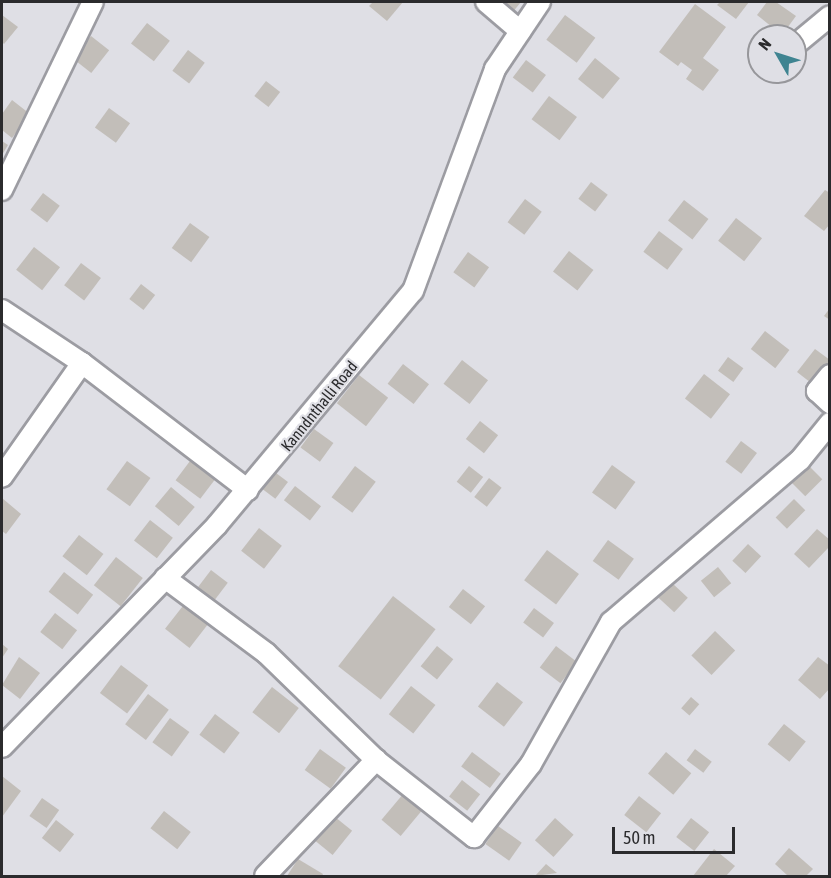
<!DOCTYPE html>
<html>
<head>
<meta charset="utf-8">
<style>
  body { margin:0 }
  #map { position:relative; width:831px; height:878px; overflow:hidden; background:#dfdfe5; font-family:"Asap Condensed",sans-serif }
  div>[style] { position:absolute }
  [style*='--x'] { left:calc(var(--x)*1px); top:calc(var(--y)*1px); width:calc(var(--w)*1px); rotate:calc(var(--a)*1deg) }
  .building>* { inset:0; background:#c2beb9; transform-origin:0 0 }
  .roads { filter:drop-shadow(2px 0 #9c9ca2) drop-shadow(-2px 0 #9c9ca2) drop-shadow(0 2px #9c9ca2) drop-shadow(0 -2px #9c9ca2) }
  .street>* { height:20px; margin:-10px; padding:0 10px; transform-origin:10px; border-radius:10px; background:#fff }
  span { translate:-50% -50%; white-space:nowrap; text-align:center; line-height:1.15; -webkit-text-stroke:4.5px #dfdfe5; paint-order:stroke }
  .street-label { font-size:16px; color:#2b2b2d }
  .frame { position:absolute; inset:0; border:3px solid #2b2b2d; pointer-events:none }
  .north { position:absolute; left:747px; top:24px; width:60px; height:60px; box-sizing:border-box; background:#dfdfe5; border:2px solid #97979b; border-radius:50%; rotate:309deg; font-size:16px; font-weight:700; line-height:24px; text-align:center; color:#2b2b2d }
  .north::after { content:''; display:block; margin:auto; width:21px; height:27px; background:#3f8491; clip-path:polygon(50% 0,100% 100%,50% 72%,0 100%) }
  .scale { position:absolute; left:612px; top:827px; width:123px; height:27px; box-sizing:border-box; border:3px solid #2b2b2d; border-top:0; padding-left:8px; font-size:18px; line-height:21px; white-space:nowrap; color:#2b2b2d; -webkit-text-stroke:4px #dfdfe5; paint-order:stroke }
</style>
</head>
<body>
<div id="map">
  <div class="building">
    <i style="clip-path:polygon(373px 2px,403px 2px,387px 21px,369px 6px)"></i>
    <i style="clip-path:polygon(497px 2px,521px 2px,512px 13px)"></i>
    <i style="clip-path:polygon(720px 2px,749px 2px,736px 19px,717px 5px)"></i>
    <i style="clip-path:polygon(767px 2px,776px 2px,796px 16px,782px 35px,757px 15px)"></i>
    <i style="clip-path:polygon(695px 4px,726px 27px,703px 58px,719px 70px,703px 91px,686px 79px,692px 70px,681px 62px,678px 66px,659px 52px)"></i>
    <i style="clip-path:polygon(2px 15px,18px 27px,4px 44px,2px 42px)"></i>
    <i style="left:565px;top:15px;width:38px;height:31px;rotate:37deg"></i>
    <i style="left:147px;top:23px;width:29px;height:26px;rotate:38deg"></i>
    <i style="left:91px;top:36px;width:23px;height:29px;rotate:38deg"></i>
    <i style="left:188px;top:50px;width:21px;height:26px;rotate:37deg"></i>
    <i style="left:595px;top:58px;width:32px;height:27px;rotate:39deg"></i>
    <i style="left:526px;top:60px;width:25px;height:22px;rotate:37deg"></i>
    <i style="left:266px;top:81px;width:18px;height:19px;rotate:38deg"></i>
    <i style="left:549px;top:96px;width:35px;height:29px;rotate:37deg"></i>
    <i style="clip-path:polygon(12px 100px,30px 114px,12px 138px,2px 130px,2px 114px)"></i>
    <i style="left:109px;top:108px;width:26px;height:24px;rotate:36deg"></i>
    <i style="clip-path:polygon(2px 141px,8px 145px,2px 155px)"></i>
    <i style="left:591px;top:182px;width:21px;height:21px;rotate:37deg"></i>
    <i style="clip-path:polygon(825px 190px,830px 193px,830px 224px,824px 231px,804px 216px)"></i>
    <i style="left:43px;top:193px;width:21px;height:21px;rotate:37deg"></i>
    <i style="left:525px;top:199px;width:21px;height:29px;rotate:37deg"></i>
    <i style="left:684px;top:200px;width:31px;height:26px;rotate:38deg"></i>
    <i style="left:736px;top:218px;width:33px;height:29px;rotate:38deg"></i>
    <i style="left:190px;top:223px;width:24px;height:31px;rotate:36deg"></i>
    <i style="left:659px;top:231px;width:30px;height:26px;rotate:37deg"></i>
    <i style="left:34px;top:247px;width:33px;height:29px;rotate:38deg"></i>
    <i style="left:569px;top:251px;width:31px;height:26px;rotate:38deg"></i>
    <i style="left:468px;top:252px;width:26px;height:25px;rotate:36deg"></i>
    <i style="left:81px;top:263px;width:25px;height:28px;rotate:37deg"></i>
    <i style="left:141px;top:284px;width:18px;height:19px;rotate:38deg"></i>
    <i style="clip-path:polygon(830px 308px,830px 320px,824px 316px)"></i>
    <i style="left:765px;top:331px;width:31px;height:23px;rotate:38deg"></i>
    <i style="clip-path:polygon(815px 349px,830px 360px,830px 367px,815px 386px,797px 372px)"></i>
    <i style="left:728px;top:357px;width:19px;height:17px;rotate:36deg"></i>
    <i style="left:462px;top:360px;width:33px;height:30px;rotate:38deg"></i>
    <i style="left:403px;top:364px;width:33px;height:25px;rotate:38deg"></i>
    <i style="left:704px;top:374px;width:33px;height:31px;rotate:38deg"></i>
    <i style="left:359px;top:375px;width:37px;height:36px;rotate:38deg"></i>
    <i style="left:480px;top:421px;width:23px;height:23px;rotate:38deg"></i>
    <i style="left:314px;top:429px;width:24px;height:23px;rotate:36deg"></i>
    <i style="left:741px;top:441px;width:20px;height:26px;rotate:37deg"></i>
    <i style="left:127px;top:461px;width:29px;height:35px;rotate:36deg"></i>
    <i style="left:190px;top:461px;width:31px;height:24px;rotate:37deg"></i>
    <i style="left:806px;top:463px;width:23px;height:24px;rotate:45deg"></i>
    <i style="left:612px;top:465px;width:29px;height:34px;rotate:36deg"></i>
    <i style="left:355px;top:466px;width:26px;height:39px;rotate:37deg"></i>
    <i style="left:469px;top:466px;width:18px;height:20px;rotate:38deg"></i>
    <i style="left:272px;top:470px;width:20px;height:21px;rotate:37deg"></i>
    <i style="left:489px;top:478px;width:16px;height:24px;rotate:38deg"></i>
    <i style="left:295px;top:486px;width:33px;height:18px;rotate:38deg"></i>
    <i style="left:171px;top:487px;width:31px;height:25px;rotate:40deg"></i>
    <i style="clip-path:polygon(2px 498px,21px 514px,6px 534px,2px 531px)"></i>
    <i style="left:794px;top:499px;width:16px;height:26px;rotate:45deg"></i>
    <i style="left:150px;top:520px;width:29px;height:26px;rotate:38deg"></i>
    <i style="left:259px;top:528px;width:29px;height:29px;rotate:38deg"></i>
    <i style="clip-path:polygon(817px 529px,830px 540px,830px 546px,809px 568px,794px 554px)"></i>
    <i style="left:79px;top:535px;width:31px;height:27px;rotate:38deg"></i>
    <i style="left:608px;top:540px;width:32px;height:26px;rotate:36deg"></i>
    <i style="left:748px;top:544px;width:18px;height:23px;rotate:43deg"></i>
    <i style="left:547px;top:550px;width:40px;height:38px;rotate:37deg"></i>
    <i style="left:116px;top:557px;width:34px;height:36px;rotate:38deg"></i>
    <i style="left:718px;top:567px;width:21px;height:22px;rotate:51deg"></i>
    <i style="left:211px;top:570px;width:21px;height:23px;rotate:37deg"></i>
    <i style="left:64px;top:572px;width:37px;height:25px;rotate:38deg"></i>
    <i style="left:671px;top:582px;width:23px;height:20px;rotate:43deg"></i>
    <i style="left:463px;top:589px;width:28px;height:23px;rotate:38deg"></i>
    <i style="left:393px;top:596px;width:54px;height:89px;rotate:38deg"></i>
    <i style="left:186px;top:602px;width:31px;height:34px;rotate:38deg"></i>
    <i style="left:534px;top:608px;width:25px;height:18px;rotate:37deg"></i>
    <i style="left:55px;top:613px;width:28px;height:24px;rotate:38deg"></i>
    <i style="left:715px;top:631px;width:28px;height:34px;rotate:44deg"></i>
    <i style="clip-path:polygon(2px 644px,8px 649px,2px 658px)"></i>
    <i style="left:437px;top:646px;width:21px;height:26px;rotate:39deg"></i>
    <i style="left:556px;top:646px;width:26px;height:27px;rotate:37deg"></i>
    <i style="clip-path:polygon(19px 657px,40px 673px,20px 699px,2px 685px)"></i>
    <i style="clip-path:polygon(818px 657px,830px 666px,830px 688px,820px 699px,798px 680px)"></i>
    <i style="left:121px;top:665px;width:34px;height:35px;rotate:37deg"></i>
    <i style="left:497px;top:682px;width:33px;height:31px;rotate:38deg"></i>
    <i style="left:411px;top:686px;width:31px;height:36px;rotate:38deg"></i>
    <i style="left:272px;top:687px;width:34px;height:32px;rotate:38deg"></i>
    <i style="left:148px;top:694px;width:26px;height:38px;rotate:37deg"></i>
    <i style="left:691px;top:697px;width:11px;height:15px;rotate:41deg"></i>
    <i style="left:215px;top:714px;width:31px;height:26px;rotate:37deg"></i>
    <i style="left:170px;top:718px;width:24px;height:30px;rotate:36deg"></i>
    <i style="left:784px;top:724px;width:28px;height:26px;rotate:39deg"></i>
    <i style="left:320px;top:749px;width:32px;height:26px;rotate:36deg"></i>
    <i style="left:695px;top:749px;width:21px;height:14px;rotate:37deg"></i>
    <i style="left:472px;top:752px;width:36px;height:18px;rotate:37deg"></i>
    <i style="left:666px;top:752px;width:33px;height:28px;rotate:40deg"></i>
    <i style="clip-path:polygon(2px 776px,21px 791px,2px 817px)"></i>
    <i style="left:462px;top:780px;width:23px;height:21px;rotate:38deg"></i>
    <i style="left:404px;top:793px;width:25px;height:35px;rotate:40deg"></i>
    <i style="left:639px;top:796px;width:28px;height:24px;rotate:38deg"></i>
    <i style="left:42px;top:798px;width:21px;height:22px;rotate:35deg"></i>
    <i style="left:164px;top:811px;width:34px;height:22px;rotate:38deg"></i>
    <i style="left:335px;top:817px;width:22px;height:31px;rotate:39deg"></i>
    <i style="left:555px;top:818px;width:25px;height:30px;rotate:42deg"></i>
    <i style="left:691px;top:818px;width:23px;height:24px;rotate:38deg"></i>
    <i style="left:56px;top:820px;width:23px;height:23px;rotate:38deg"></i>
    <i style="left:498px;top:826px;width:29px;height:22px;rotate:35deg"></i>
    <i style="clip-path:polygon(789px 848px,813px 869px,806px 876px,788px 876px,775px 864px)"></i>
    <i style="clip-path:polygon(714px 849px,735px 866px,726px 876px,693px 876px)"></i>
    <i style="clip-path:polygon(298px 859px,323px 874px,322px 876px,287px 876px)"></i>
    <i style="clip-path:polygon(546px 864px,557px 873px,535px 876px)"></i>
  </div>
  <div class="roads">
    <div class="street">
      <i style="--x:486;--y:2;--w:45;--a:40.5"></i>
      <i style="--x:795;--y:45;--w:45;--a:-39.6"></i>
      <i style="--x:2;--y:190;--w:209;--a:-64.2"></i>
      <i style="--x:2;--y:310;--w:96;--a:33.5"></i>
      <i style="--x:82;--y:363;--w:139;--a:125.1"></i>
      <i style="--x:82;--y:363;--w:209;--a:37.4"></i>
      <i style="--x:830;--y:375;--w:21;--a:129"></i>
      <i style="--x:817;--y:391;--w:18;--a:43"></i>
      <i style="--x:165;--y:578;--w:126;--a:36.6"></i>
      <i style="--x:266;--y:653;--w:153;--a:44.2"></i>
      <i style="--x:2;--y:747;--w:309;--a:-45.9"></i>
      <i style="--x:217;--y:525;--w:305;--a:-50.1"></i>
      <i style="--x:413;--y:291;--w:237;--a:-69.7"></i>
      <i style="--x:495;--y:69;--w:81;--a:-56.1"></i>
      <i style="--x:265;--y:876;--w:161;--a:-46.3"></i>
      <i style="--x:376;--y:760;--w:125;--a:38.2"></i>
      <i style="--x:474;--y:837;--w:93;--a:-52"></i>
      <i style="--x:531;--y:764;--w:163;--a:-60.6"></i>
      <i style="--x:611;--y:622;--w:249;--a:-40.6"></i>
      <i style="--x:800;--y:460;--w:48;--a:-51"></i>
    </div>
  </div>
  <div class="street-label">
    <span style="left:319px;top:406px;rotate:-51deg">Kanndnthalli Road</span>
  </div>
  <div class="frame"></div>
  <div class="north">N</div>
  <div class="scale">50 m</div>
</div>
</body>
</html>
